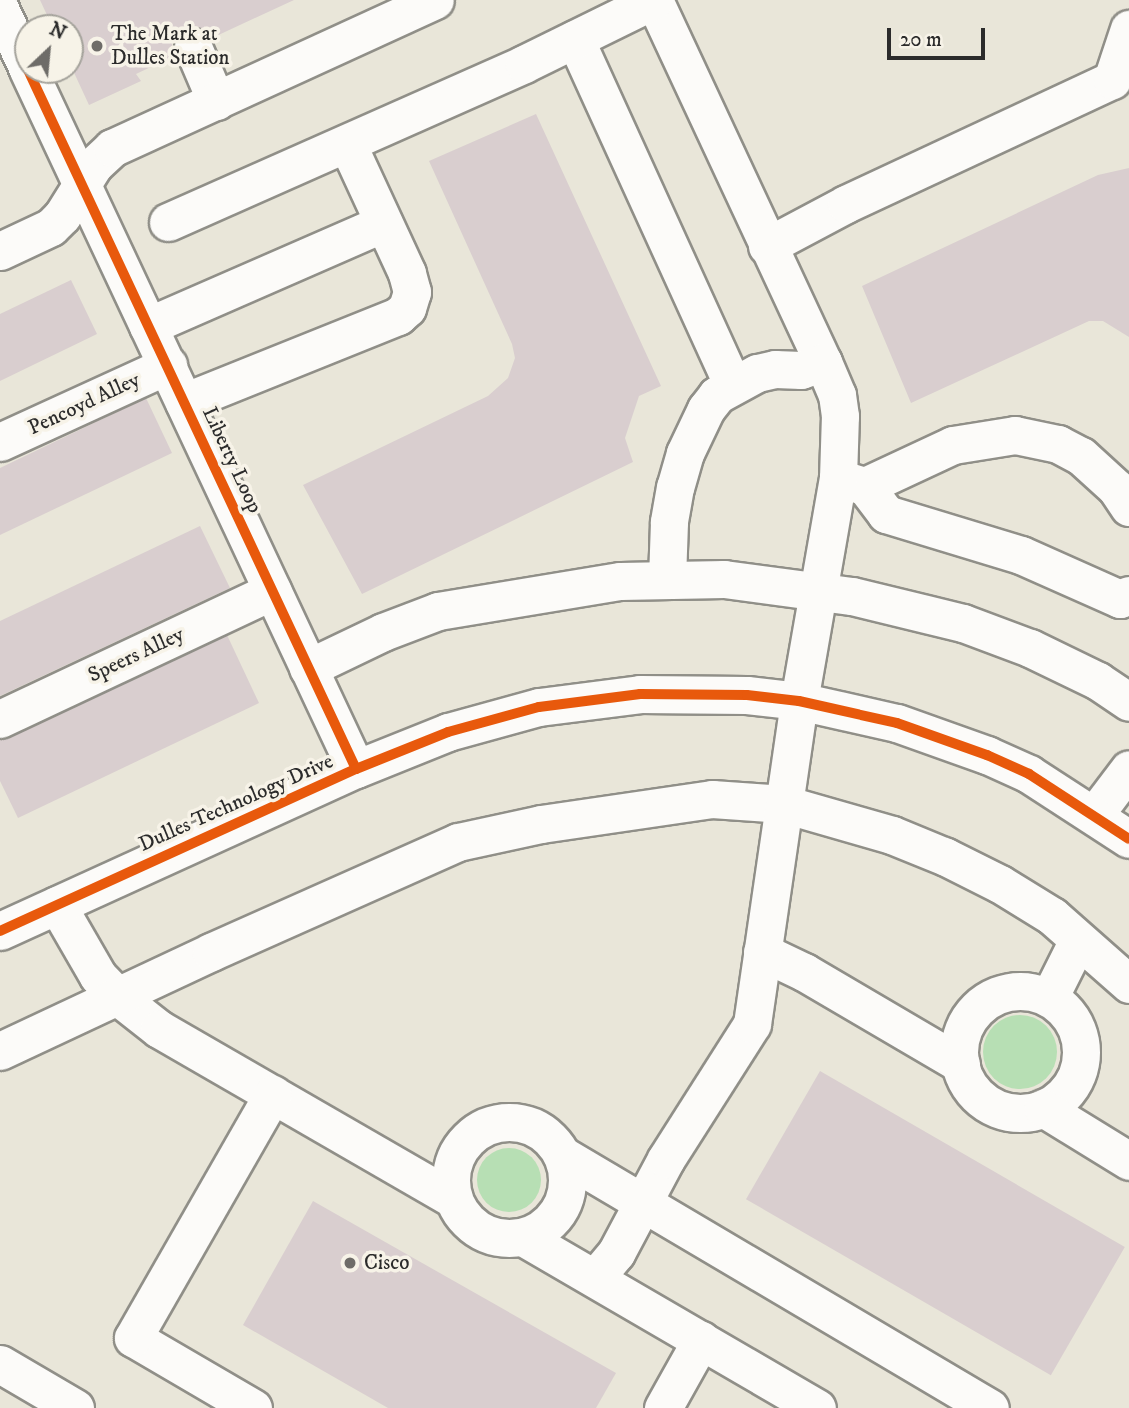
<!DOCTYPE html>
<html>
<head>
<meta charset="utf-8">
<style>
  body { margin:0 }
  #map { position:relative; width:1129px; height:1408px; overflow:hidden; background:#e9e6d9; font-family:"IM FELL DW Pica",serif }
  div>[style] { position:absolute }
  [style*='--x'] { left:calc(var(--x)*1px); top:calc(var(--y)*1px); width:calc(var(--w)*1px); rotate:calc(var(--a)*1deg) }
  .green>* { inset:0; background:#b7dfb4 }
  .round { border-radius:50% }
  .building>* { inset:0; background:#d9cecf; transform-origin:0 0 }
  .roads { filter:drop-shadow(2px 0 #908f88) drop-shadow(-2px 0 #908f88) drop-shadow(0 2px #908f88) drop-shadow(0 -2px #908f88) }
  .minor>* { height:37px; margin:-18.5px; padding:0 18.5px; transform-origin:18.5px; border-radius:18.5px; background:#fcfbf9 }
  .minor>.ring { margin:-18.5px; padding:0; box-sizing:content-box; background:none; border:37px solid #fcfbf9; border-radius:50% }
  .cycleway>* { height:10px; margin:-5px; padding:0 5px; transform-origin:5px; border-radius:5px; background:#e8590c }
  .dots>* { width:19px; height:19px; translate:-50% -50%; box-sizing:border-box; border:4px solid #f7f3e8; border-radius:50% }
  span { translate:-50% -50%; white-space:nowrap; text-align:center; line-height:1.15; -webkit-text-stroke:7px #f7f3e8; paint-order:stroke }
  .poi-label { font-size:21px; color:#2b2b2b }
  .left { translate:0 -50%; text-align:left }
  .street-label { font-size:21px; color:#2b2b2b }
  .north { position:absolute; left:14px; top:14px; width:70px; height:70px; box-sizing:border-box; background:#f7f3e8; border:2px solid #a5a39c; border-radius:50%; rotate:26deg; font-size:19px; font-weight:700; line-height:28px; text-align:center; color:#2b2b2b }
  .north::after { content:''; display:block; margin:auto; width:24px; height:32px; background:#6e6c68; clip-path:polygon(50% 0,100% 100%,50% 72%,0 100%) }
  .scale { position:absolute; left:887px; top:28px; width:98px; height:32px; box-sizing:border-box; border:4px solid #2b2b2b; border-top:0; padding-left:9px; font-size:21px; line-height:24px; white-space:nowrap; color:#2b2b2b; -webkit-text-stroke:5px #f7f3e8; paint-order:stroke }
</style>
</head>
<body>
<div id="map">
  <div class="green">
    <i class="round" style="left:983px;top:1015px;width:74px;height:74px"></i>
    <i class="round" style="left:477px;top:1148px;width:64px;height:64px"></i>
  </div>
  <div class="building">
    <i style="clip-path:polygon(40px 0,294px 0,212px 38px,206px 31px,196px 26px,184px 28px,176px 35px,172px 44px,174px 56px,136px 74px,141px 81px,89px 105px,70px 64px,70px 28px,53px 28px)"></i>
    <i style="clip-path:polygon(536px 114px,661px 386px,639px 396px,625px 438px,633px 462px,362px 594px,303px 485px,488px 396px,508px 378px,515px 358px,512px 344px,429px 161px)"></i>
    <i style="clip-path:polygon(1129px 168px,1129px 337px,1103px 321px,1089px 321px,911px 403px,862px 286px,1098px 175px)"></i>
    <i style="clip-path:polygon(71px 280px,97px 334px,0 381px,0 314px)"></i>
    <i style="clip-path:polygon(146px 398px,172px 453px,0 535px,0 468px)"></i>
    <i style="clip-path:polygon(200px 526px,230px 588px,0 696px,0 621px)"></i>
    <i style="clip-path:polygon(227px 635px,259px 703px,18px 818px,0 781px,0 740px)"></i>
    <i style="left:820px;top:1071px;width:352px;height:148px;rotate:30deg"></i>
    <i style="clip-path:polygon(313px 1201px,616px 1373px,596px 1408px,388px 1408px,243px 1325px)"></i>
  </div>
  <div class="roads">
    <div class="minor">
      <i style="--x:654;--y:0;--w:400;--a:65"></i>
      <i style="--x:0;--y:9;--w:66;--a:65"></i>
      <i style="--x:575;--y:39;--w:379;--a:65.5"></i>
      <i style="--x:193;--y:47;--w:59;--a:66.9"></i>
      <i style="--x:28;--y:70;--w:772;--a:64.86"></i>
      <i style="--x:168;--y:222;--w:389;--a:-23.9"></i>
      <i style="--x:524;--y:64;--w:145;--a:-26.2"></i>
      <i style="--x:767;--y:246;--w:89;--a:-28"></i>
      <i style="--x:846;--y:204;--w:293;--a:-25"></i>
      <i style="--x:1112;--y:80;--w:54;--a:-71.6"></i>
      <i style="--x:0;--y:251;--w:56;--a:-25.2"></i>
      <i style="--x:51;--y:227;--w:16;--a:-45"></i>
      <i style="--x:62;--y:216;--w:60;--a:-57.9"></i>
      <i style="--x:94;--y:165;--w:25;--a:-43"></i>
      <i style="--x:112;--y:148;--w:355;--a:-24.6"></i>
      <i style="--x:148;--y:326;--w:257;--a:-23.6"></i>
      <i style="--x:184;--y:402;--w:231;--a:-21.9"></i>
      <i style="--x:398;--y:316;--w:12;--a:-42"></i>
      <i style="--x:407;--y:308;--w:17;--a:-73"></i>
      <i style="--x:412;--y:292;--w:20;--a:-105"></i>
      <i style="--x:407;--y:273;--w:143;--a:-114.8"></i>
      <i style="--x:0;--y:442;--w:185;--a:-24.6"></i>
      <i style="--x:838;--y:478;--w:28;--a:17"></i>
      <i style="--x:865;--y:486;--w:97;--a:-25"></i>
      <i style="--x:953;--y:445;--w:63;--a:-9.2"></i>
      <i style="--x:1015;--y:435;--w:44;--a:11.8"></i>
      <i style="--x:1058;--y:444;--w:26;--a:28"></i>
      <i style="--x:1081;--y:456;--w:47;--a:42.4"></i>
      <i style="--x:1116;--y:488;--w:23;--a:56"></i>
      <i style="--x:865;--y:486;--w:35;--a:53"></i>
      <i style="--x:886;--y:514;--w:141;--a:16.9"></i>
      <i style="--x:1021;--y:555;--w:108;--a:24"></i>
      <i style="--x:1120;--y:599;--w:10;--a:-24"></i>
      <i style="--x:308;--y:668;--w:83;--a:-25.6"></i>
      <i style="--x:383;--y:632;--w:59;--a:-20.9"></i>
      <i style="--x:438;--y:611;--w:184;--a:-9.4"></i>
      <i style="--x:620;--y:581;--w:104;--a:-1.1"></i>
      <i style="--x:724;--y:579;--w:129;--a:7.6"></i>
      <i style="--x:852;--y:596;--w:114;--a:13.7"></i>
      <i style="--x:963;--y:623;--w:72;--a:20.5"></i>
      <i style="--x:1030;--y:648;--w:76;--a:25.9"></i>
      <i style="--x:1098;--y:681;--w:37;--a:34"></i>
      <i style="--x:0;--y:719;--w:301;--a:-25.2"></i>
      <i style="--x:1095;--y:814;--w:56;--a:-52.9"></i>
      <i style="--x:57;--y:905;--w:82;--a:60"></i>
      <i style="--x:98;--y:976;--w:28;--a:46"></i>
      <i style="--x:117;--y:996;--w:53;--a:38.2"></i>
      <i style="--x:159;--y:1029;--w:340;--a:30"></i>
      <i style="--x:0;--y:931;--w:391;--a:-24.5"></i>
      <i style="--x:356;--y:769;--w:99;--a:-21.9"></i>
      <i style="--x:448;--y:732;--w:94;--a:-15.4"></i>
      <i style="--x:539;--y:707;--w:102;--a:-7.3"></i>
      <i style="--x:640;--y:694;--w:107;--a:0.5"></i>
      <i style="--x:747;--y:695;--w:52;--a:6.6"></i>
      <i style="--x:799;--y:701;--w:100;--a:12.7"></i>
      <i style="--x:897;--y:723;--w:96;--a:19.6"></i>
      <i style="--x:987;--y:755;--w:46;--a:24.3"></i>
      <i style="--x:1029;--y:774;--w:119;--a:33"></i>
      <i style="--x:762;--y:952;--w:47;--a:25.5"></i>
      <i style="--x:804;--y:972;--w:182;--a:30.4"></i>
      <i class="ring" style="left:959px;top:991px;width:85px;height:85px"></i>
      <i style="--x:1049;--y:998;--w:65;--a:-63.4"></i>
      <i style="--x:0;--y:1051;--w:233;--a:-25.1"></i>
      <i style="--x:211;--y:952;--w:270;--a:-24"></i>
      <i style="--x:458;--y:842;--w:85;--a:-12.2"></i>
      <i style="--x:541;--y:824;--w:173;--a:-8.3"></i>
      <i style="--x:712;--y:799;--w:72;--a:4"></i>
      <i style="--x:784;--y:804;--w:112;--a:16"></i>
      <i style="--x:892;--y:835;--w:58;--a:22.2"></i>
      <i style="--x:946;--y:857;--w:60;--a:26.6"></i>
      <i style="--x:1000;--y:884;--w:61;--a:31.6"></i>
      <i style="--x:1052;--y:916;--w:103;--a:41.4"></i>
      <i style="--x:1043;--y:1108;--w:101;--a:31.6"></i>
      <i class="ring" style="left:451px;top:1122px;width:79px;height:79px"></i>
      <i style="--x:562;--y:1155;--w:497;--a:30.6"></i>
      <i style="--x:523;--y:1237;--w:340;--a:30.2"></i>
      <i style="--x:595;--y:1278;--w:33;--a:-50"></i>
      <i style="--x:616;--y:1253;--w:106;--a:-62"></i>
      <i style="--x:666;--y:1159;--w:160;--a:-57.5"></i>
      <i style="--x:752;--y:1024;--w:326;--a:-81.7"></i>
      <i style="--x:799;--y:701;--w:226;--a:-80.1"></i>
      <i style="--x:838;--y:478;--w:62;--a:-88.2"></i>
      <i style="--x:840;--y:416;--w:21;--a:-98"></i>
      <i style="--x:837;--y:395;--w:36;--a:-113"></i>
      <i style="--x:823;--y:362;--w:23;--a:160"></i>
      <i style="--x:801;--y:370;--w:26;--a:-178"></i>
      <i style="--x:775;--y:369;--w:18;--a:167"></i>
      <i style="--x:757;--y:373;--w:46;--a:151.2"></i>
      <i style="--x:717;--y:395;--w:18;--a:128"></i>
      <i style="--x:706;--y:409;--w:49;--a:115.5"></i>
      <i style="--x:685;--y:453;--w:35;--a:106"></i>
      <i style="--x:675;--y:487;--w:36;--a:100"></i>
      <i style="--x:669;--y:522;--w:56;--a:92"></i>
      <i style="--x:0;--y:1364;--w:87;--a:30.4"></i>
      <i style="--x:253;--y:1408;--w:139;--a:-149.7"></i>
      <i style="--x:133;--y:1338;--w:281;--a:-60.2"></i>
      <i style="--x:663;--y:1408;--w:78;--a:-60.8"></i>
    </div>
  </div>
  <div class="cycleway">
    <i style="--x:28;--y:70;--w:772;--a:64.86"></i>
    <i style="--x:0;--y:931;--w:391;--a:-24.5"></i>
    <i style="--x:356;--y:769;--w:99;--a:-21.9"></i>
    <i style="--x:448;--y:732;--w:94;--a:-15.4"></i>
    <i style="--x:539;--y:707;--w:102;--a:-7.3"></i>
    <i style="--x:640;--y:694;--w:107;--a:0.5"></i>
    <i style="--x:747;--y:695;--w:52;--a:6.6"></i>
    <i style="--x:799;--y:701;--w:100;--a:12.7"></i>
    <i style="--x:897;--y:723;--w:96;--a:19.6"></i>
    <i style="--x:987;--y:755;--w:46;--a:24.3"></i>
    <i style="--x:1029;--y:774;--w:119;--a:33"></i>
  </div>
  <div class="dots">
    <i style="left:97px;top:46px;background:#6e6c68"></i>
    <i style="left:350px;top:1263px;background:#6e6c68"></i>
  </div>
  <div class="poi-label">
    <span class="left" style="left:111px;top:46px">The Mark at<br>Dulles Station</span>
    <span class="left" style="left:364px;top:1263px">Cisco</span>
  </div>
  <div class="street-label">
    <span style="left:84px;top:404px;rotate:-25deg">Pencoyd Alley</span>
    <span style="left:232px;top:460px;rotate:65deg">Liberty Loop</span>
    <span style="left:136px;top:655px;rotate:-25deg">Speers Alley</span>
    <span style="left:236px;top:803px;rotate:-24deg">Dulles Technology Drive</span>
  </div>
  <div class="north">N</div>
  <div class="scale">20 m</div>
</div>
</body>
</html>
